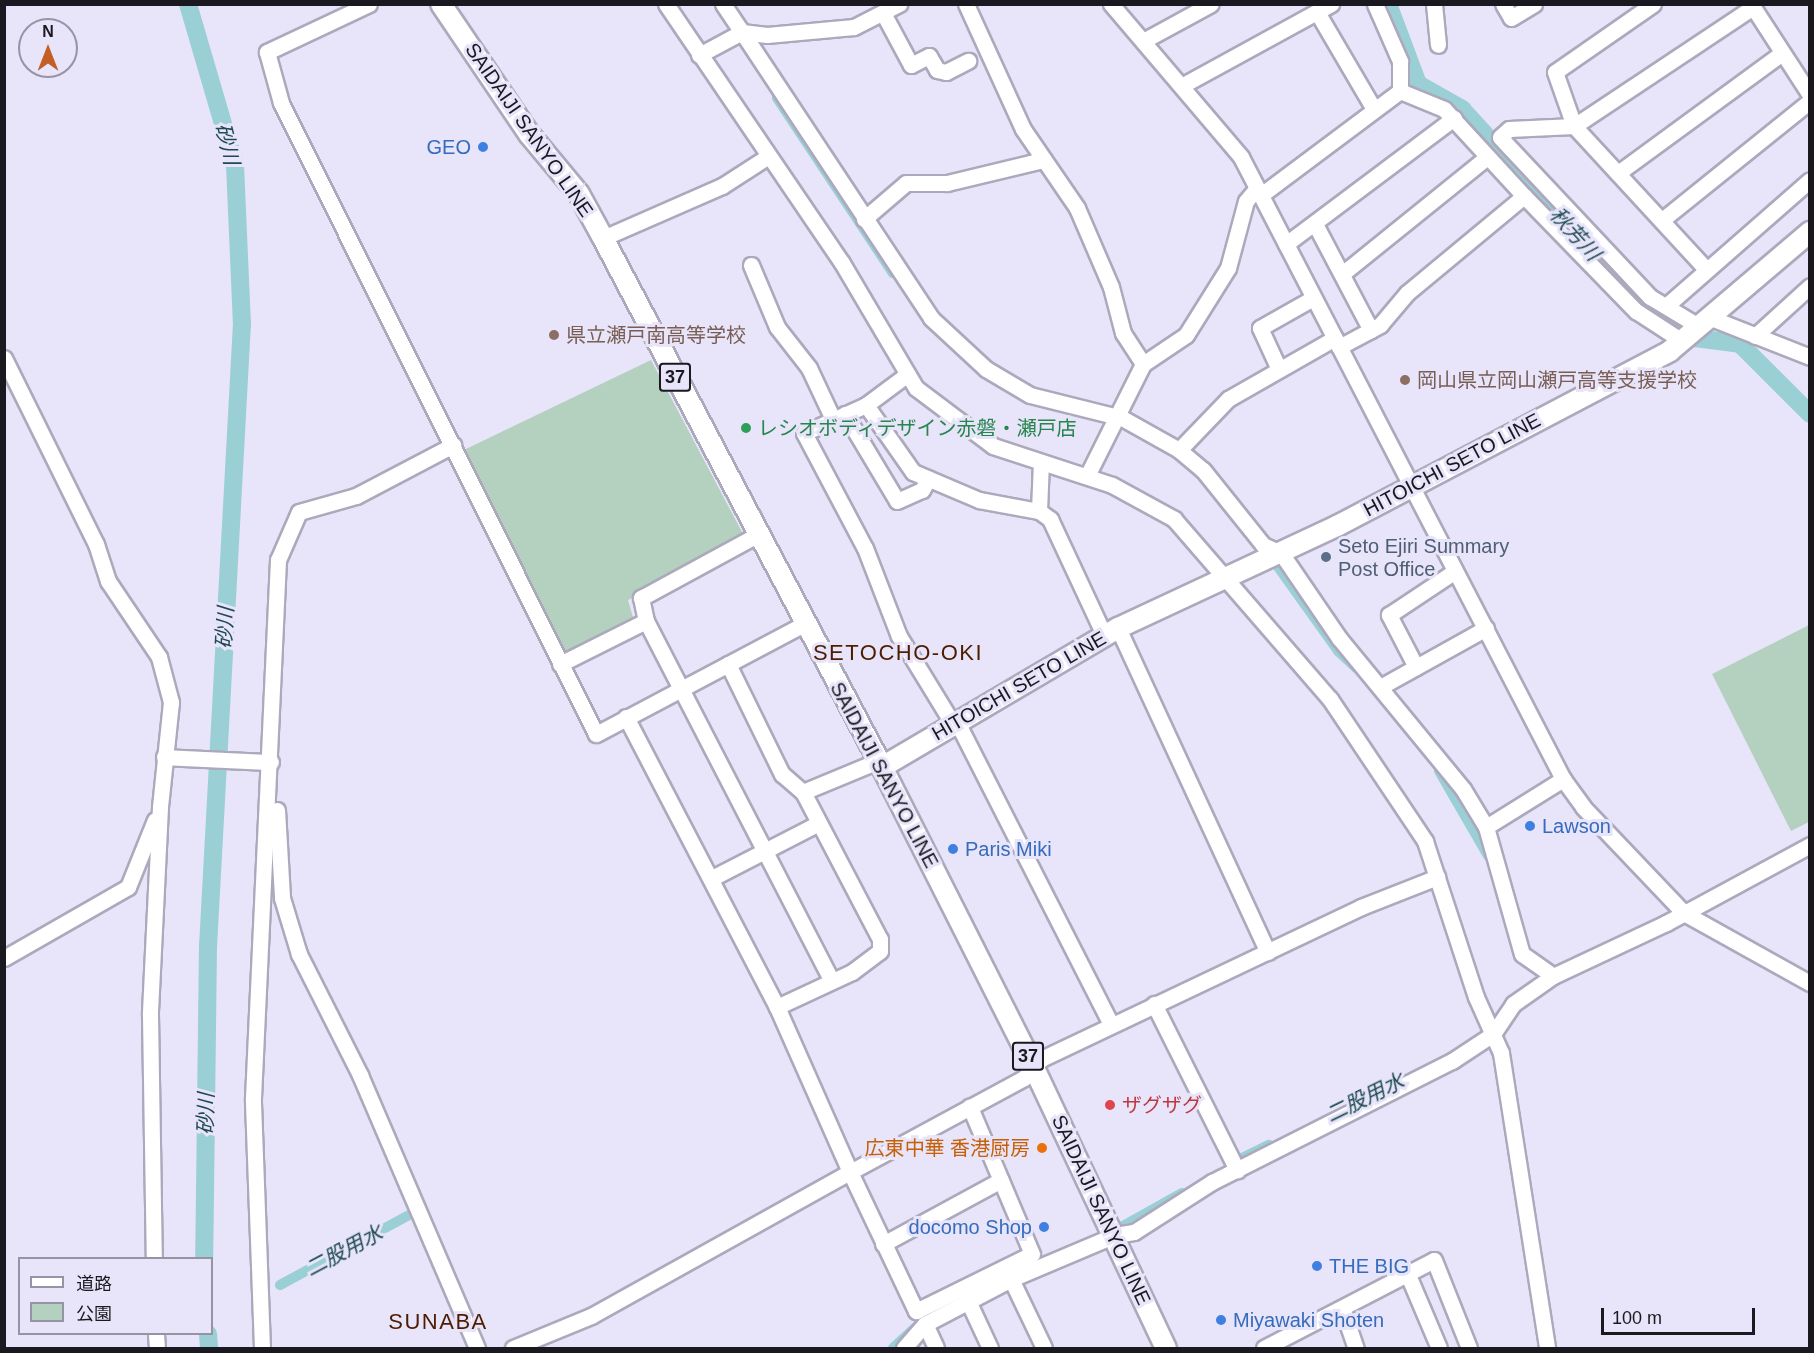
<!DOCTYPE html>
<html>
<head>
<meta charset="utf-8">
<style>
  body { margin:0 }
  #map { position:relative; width:1814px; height:1353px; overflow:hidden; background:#e8e4f9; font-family:Arial,"Noto Sans JP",sans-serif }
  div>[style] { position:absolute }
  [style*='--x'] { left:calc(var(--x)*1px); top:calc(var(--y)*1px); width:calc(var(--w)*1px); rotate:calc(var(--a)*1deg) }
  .green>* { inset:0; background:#b4d1bf }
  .canal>* { height:10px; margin:-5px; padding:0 5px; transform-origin:5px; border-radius:5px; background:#9acfd5 }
  .river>* { height:18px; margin:-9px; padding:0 9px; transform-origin:9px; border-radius:9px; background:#9acfd5 }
  .roads { filter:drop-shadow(2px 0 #ada9bc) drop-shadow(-2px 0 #ada9bc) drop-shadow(0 2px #ada9bc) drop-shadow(0 -2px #ada9bc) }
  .minor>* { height:15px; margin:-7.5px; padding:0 7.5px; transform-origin:7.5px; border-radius:7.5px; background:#fff }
  .major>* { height:20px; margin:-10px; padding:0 10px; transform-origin:10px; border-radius:10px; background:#fff }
  .dots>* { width:16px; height:16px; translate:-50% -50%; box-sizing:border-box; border:3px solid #e8e4f9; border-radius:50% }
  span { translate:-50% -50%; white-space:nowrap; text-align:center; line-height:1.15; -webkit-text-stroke:6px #e8e4f9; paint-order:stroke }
  .shield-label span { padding:2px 4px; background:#e8e4f9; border:2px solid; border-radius:4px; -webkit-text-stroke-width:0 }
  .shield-label { font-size:18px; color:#1a1920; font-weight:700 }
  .street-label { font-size:20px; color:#1a1920 }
  .shop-label { font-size:20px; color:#366cbe }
  .right { translate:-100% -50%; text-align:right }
  .left { translate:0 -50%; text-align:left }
  .education-label { font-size:20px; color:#785e54 }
  .leisure-label { font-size:20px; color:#27864d }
  .service-label { font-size:20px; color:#4e5e75 }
  .health-label { font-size:20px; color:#be3a42 }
  .food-label { font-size:20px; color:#c56008 }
  .water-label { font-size:21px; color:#1d4b51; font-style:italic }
  .quarter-label { font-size:22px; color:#4c1d03; letter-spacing:1.5px }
  .frame { position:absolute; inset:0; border:6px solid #1a1920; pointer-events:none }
  .legend { position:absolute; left:18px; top:1257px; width:195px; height:78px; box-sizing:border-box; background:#e8e4f9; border:2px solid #9693a2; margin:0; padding:8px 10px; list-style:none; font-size:18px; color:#1a1920 }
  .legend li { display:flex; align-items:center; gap:12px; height:30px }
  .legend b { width:30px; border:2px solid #9693a2 }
  .north { position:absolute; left:18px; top:18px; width:60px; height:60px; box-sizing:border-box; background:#e8e4f9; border:2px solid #9693a2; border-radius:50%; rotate:0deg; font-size:16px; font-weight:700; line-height:24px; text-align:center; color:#1a1920 }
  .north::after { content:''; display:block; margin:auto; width:21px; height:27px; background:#c25e28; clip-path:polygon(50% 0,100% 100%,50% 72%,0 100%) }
  .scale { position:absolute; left:1601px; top:1308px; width:154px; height:27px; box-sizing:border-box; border:3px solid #1a1920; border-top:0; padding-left:8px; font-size:18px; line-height:21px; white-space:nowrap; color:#1a1920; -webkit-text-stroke:4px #e8e4f9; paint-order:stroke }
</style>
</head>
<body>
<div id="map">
  <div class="green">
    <i style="clip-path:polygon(651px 360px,742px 532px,740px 539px,628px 600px,634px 621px,562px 654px,464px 450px)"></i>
    <i style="clip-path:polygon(1809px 625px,1809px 822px,1791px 831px,1712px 674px)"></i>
  </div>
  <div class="canal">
    <i style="--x:777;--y:98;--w:210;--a:56.5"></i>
    <i style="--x:1276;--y:564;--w:107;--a:54.5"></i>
    <i style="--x:1338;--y:651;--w:25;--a:43"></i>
    <i style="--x:1439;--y:771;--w:98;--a:60"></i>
    <i style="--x:1242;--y:1158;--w:30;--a:-26"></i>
    <i style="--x:1121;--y:1227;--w:70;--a:-29.1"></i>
    <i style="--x:280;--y:1285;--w:145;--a:-28.5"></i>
    <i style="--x:893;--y:1348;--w:47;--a:-42.4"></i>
  </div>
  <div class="river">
    <i style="--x:188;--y:4;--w:168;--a:73.7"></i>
    <i style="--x:235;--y:165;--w:158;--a:87.5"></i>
    <i style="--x:242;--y:323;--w:624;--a:93.12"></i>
    <i style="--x:208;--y:946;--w:312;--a:90.7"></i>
    <i style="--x:1388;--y:4;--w:85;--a:69.4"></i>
    <i style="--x:1418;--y:84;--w:51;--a:29.6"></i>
    <i style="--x:1462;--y:109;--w:244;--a:47.7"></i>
    <i style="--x:1626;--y:289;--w:85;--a:35.4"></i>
    <i style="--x:1695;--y:338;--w:45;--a:7.6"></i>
    <i style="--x:1740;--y:344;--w:99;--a:45"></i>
    <i style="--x:208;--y:1334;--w:14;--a:86"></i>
  </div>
  <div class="roads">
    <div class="minor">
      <i style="--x:369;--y:4;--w:113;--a:154.8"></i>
      <i style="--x:267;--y:52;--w:53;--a:74.6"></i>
      <i style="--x:281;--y:103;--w:705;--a:63.47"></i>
      <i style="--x:596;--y:734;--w:235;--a:-27.9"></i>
      <i style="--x:666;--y:4;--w:313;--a:55.8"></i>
      <i style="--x:842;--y:263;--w:145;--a:59.4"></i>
      <i style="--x:916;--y:388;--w:96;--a:37"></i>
      <i style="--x:993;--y:446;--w:125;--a:18.1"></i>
      <i style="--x:1112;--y:485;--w:71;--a:28.7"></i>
      <i style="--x:1174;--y:519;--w:238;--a:49.1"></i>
      <i style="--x:1330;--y:699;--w:171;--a:56.2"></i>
      <i style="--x:1425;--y:841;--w:164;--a:71.9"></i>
      <i style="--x:1476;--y:997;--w:61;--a:65.9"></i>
      <i style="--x:1501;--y:1053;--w:299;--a:81.1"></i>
      <i style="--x:723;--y:4;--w:34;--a:56"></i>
      <i style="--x:742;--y:32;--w:25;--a:7"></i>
      <i style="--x:767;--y:35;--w:87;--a:-5.3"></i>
      <i style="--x:854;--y:27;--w:51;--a:-27.1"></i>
      <i style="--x:966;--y:4;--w:137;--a:65.5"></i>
      <i style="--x:1023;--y:129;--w:96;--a:55.6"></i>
      <i style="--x:1077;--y:208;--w:86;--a:66.7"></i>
      <i style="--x:1111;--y:287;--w:48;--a:75.4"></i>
      <i style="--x:1123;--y:333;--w:37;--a:57"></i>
      <i style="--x:1111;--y:4;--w:201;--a:49.6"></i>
      <i style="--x:1241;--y:157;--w:700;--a:62.63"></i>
      <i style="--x:1563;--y:779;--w:34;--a:54"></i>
      <i style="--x:1583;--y:807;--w:146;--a:46.4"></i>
      <i style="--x:1684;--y:913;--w:144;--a:29.1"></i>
      <i style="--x:1434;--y:4;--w:41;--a:84.4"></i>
      <i style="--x:1503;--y:4;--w:16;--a:60"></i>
      <i style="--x:1511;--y:18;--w:27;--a:-31"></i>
      <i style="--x:1653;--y:4;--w:119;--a:145.2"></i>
      <i style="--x:1555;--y:72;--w:57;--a:70.6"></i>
      <i style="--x:1574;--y:126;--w:195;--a:47.3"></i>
      <i style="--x:1751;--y:4;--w:108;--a:57"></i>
      <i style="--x:1317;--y:12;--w:113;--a:59.6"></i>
      <i style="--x:883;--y:13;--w:59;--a:61.7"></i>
      <i style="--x:911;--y:65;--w:20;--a:-27"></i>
      <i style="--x:929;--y:56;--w:16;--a:60"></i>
      <i style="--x:937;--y:70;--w:9;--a:13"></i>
      <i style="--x:946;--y:72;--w:25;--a:-27"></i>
      <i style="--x:1143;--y:41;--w:77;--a:-28.6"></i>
      <i style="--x:699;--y:55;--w:49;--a:-28.1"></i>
      <i style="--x:742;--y:32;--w:343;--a:56.5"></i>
      <i style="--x:931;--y:318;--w:75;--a:42.8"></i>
      <i style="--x:986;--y:369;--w:51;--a:30.6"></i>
      <i style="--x:1030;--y:395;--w:95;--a:14"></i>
      <i style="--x:1122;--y:418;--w:65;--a:29.3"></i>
      <i style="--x:1179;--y:450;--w:31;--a:40"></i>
      <i style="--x:1203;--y:470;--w:96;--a:51.3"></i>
      <i style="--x:1263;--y:545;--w:20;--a:24"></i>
      <i style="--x:1281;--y:553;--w:103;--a:55.7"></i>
      <i style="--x:1339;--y:638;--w:195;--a:50.6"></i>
      <i style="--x:1463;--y:789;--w:44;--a:58.8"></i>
      <i style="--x:1486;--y:827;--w:132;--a:74.2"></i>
      <i style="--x:1522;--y:954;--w:38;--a:35"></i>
      <i style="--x:1183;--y:85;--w:169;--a:-28.7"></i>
      <i style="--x:1618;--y:173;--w:203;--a:-36.2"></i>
      <i style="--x:1261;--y:195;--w:174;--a:-36.8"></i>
      <i style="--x:1524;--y:196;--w:161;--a:45.8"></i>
      <i style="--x:1636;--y:311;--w:55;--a:33.1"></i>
      <i style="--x:864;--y:219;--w:55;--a:-40.6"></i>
      <i style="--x:906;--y:183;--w:41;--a:0"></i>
      <i style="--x:947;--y:183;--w:99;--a:-13.5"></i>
      <i style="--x:1662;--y:220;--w:190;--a:-38.8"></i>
      <i style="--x:1315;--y:224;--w:120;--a:62.2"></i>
      <i style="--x:603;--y:238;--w:130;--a:-23.6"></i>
      <i style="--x:722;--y:186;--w:54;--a:-32.8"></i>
      <i style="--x:1286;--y:244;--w:210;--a:-36.9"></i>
      <i style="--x:751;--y:265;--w:67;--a:67.2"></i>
      <i style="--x:777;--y:327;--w:52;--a:52"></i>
      <i style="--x:809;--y:368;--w:54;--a:64.9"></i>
      <i style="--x:1342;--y:274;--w:185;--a:-38.9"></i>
      <i style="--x:1666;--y:306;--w:191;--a:-41.2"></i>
      <i style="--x:1711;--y:318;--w:106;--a:21.5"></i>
      <i style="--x:1700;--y:327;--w:58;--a:-149"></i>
      <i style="--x:1650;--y:297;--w:219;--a:-133.2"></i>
      <i style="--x:1500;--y:137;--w:12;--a:-42"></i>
      <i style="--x:1509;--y:129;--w:65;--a:-2.6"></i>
      <i style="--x:1574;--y:126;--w:215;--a:-33.6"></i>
      <i style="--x:1755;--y:336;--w:74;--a:-42.3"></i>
      <i style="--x:1339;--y:347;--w:47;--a:-28.2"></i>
      <i style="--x:1380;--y:325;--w:42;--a:-49.8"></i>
      <i style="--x:1407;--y:293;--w:152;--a:-39.7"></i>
      <i style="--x:1524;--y:196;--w:118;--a:-132.6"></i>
      <i style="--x:1444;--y:109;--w:48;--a:-157.8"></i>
      <i style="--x:1400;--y:91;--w:30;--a:-90"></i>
      <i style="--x:1400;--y:61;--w:62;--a:-113.7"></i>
      <i style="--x:4;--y:358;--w:208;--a:63.7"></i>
      <i style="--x:96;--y:544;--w:39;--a:72"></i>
      <i style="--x:108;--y:581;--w:92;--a:56.1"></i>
      <i style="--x:159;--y:657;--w:47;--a:75.1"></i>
      <i style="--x:171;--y:702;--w:106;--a:96"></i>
      <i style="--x:160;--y:807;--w:208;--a:92.8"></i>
      <i style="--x:150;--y:1015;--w:243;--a:89.1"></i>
      <i style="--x:1278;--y:367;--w:43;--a:-114.8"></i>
      <i style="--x:1260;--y:328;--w:61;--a:-29.5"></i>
      <i style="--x:905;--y:376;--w:49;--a:143.4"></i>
      <i style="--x:866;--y:405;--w:68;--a:155.7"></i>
      <i style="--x:804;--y:433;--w:130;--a:62.1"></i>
      <i style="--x:865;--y:548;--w:94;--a:68.9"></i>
      <i style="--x:899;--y:636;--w:103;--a:58.5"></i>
      <i style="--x:866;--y:405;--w:82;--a:55"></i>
      <i style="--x:913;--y:472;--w:72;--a:23"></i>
      <i style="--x:979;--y:500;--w:61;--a:10.4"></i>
      <i style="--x:1039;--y:511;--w:14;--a:36"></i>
      <i style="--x:1050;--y:519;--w:128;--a:65"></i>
      <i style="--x:845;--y:414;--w:101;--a:59.1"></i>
      <i style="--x:897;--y:501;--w:27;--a:-24"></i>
      <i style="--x:922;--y:490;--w:13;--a:-61"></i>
      <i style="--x:1179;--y:450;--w:71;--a:-46.1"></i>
      <i style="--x:1228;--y:399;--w:123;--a:-29.7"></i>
      <i style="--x:1087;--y:476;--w:125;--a:-63.4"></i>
      <i style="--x:1143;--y:364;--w:52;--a:-34"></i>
      <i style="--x:1186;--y:335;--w:79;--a:-57.9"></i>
      <i style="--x:1228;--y:268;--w:69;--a:-75"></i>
      <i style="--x:1246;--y:201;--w:17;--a:-50"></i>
      <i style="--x:1039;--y:511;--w:49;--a:-87.7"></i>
      <i style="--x:646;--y:621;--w:405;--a:62.7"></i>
      <i style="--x:1118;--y:628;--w:357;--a:65.2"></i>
      <i style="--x:560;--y:664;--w:96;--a:-26.6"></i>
      <i style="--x:646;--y:621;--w:24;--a:-102"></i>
      <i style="--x:641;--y:598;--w:132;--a:-28.5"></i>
      <i style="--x:728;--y:664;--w:123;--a:63.9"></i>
      <i style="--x:782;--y:774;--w:28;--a:41"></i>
      <i style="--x:803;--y:792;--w:166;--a:62.4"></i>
      <i style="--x:880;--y:939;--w:12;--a:90"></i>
      <i style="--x:880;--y:951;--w:35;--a:143"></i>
      <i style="--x:852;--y:972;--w:83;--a:155"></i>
      <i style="--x:1416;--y:667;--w:59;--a:-117.4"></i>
      <i style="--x:1389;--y:615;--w:79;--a:-33.7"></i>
      <i style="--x:1382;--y:686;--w:119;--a:-29.1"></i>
      <i style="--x:626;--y:717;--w:327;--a:62.5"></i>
      <i style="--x:777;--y:1007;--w:180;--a:66.1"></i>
      <i style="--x:850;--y:1172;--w:198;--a:-28.4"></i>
      <i style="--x:1024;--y:1078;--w:25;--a:-48"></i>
      <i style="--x:1041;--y:1059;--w:354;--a:-25.4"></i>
      <i style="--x:1361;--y:907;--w:82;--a:-21.5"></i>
      <i style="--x:957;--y:722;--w:339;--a:63"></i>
      <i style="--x:164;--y:757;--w:107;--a:2.7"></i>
      <i style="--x:803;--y:792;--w:81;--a:-22.5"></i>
      <i style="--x:277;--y:810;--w:88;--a:86.7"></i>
      <i style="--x:282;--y:898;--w:59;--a:73.1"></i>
      <i style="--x:299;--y:954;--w:136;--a:63.2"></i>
      <i style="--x:360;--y:1075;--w:297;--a:66.8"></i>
      <i style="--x:1486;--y:827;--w:91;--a:-31.9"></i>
      <i style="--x:712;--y:878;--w:120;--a:-27.2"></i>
      <i style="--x:4;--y:958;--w:143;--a:-29.8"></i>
      <i style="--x:128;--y:887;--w:72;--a:-68.1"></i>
      <i style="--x:1154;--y:1004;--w:186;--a:63.4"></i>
      <i style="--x:883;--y:1244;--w:134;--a:-28.5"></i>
      <i style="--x:1408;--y:1275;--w:79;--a:67"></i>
      <i style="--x:1011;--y:1279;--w:76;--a:64.4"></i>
      <i style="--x:969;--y:1303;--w:50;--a:65"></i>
      <i style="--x:1343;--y:1311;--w:39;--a:71"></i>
      <i style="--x:925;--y:1324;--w:26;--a:65"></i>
      <i style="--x:156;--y:1334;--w:14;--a:86"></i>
      <i style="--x:262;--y:1348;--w:250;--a:-92.1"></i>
      <i style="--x:253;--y:1098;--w:539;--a:-87.34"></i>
      <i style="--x:278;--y:560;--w:52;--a:-66.4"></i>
      <i style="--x:299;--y:512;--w:59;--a:-15.7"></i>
      <i style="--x:356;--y:496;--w:110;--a:-27.7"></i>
      <i style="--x:513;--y:1348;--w:84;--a:-22.3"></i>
      <i style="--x:591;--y:1316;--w:296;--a:-29.1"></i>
      <i style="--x:850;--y:1172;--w:154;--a:64.6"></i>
      <i style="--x:916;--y:1311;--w:129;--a:-26.2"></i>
      <i style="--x:1032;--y:1254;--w:160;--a:-112.9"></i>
      <i style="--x:904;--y:1348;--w:32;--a:-49"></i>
      <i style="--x:925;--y:1324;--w:97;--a:-27.6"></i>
      <i style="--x:1011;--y:1279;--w:113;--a:-22.9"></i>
      <i style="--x:1115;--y:1235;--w:19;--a:-9"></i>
      <i style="--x:1134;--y:1232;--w:93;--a:-32.7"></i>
      <i style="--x:1212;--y:1182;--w:269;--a:-26.8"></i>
      <i style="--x:1452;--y:1061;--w:49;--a:-33.4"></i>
      <i style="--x:1493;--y:1034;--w:36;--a:-56"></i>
      <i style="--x:1513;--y:1004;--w:49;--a:-35"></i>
      <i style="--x:1553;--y:976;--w:125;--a:-25.1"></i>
      <i style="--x:1666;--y:923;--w:164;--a:-28.4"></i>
      <i style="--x:1264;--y:1348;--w:191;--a:-27.4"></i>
      <i style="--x:1434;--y:1260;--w:95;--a:68.3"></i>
    </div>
    <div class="major">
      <i style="--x:441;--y:4;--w:157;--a:55.9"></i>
      <i style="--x:529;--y:134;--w:78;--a:50.2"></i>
      <i style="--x:579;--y:194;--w:50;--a:61.4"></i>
      <i style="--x:603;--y:238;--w:598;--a:62.19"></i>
      <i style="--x:882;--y:767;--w:337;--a:63.2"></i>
      <i style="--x:1034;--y:1068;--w:310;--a:64.8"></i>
      <i style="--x:882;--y:767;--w:274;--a:-30.5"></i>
      <i style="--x:1118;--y:628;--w:242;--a:-25"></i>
      <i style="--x:1337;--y:526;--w:376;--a:-27.7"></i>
      <i style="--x:1670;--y:351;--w:184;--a:-40.4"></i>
    </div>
  </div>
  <div class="dots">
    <i style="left:483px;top:147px;background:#3f7fe0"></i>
    <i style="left:554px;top:335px;background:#8d6e63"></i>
    <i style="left:1405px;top:380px;background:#8d6e63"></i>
    <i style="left:746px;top:428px;background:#2e9e5b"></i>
    <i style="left:1326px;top:557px;background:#5c6f8a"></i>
    <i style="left:1530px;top:826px;background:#3f7fe0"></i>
    <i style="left:953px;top:849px;background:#3f7fe0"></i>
    <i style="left:1110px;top:1105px;background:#e0444e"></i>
    <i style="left:1042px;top:1148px;background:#e8710a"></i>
    <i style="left:1044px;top:1227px;background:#3f7fe0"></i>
    <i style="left:1317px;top:1266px;background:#3f7fe0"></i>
    <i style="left:1221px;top:1320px;background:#3f7fe0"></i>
  </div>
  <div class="shield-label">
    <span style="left:675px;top:377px">37</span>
    <span style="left:1028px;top:1056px">37</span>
  </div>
  <div class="street-label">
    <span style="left:529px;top:130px;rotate:55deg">SAIDAIJI SANYO LINE</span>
    <span style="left:1452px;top:465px;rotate:-28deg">HITOICHI SETO LINE</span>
    <span style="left:1019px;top:686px;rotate:-30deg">HITOICHI SETO LINE</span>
    <span style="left:884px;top:775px;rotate:62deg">SAIDAIJI SANYO LINE</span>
    <span style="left:1101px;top:1210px;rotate:65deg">SAIDAIJI SANYO LINE</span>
  </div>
  <div class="shop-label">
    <span class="right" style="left:471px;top:147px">GEO</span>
    <span class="left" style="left:1542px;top:826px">Lawson</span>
    <span class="left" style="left:965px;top:849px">Paris Miki</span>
    <span class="right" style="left:1032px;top:1227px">docomo Shop</span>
    <span class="left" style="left:1329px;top:1266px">THE BIG</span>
    <span class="left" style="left:1233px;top:1320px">Miyawaki Shoten</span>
  </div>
  <div class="education-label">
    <span class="left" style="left:566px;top:335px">県立瀬戸南高等学校</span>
    <span class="left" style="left:1417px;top:380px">岡山県立岡山瀬戸高等支援学校</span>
  </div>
  <div class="leisure-label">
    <span class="left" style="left:758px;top:428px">レシオボディデザイン赤磐・瀬戸店</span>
  </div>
  <div class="service-label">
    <span class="left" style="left:1338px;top:558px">Seto Ejiri Summary<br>Post Office</span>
  </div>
  <div class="health-label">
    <span class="left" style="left:1122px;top:1105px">ザグザグ</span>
  </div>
  <div class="food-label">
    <span class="right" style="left:1030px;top:1148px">広東中華 香港厨房</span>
  </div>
  <div class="water-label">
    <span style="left:227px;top:144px;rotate:76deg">砂川</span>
    <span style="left:1575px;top:234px;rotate:48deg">秋芳川</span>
    <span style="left:225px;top:628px;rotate:-87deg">砂川</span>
    <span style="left:1365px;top:1098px;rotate:-26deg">二股用水</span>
    <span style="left:206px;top:1114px;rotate:-89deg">砂川</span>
    <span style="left:344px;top:1251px;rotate:-28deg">二股用水</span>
  </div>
  <div class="quarter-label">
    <span style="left:898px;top:653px">SETOCHO-OKI</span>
    <span style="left:438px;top:1322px">SUNABA</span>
  </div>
  <div class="frame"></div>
  <ul class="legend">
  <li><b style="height:8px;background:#fff"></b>道路</li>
  <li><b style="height:16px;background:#b4d1bf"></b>公園</li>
  </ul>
  <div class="north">N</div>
  <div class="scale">100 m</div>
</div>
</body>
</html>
